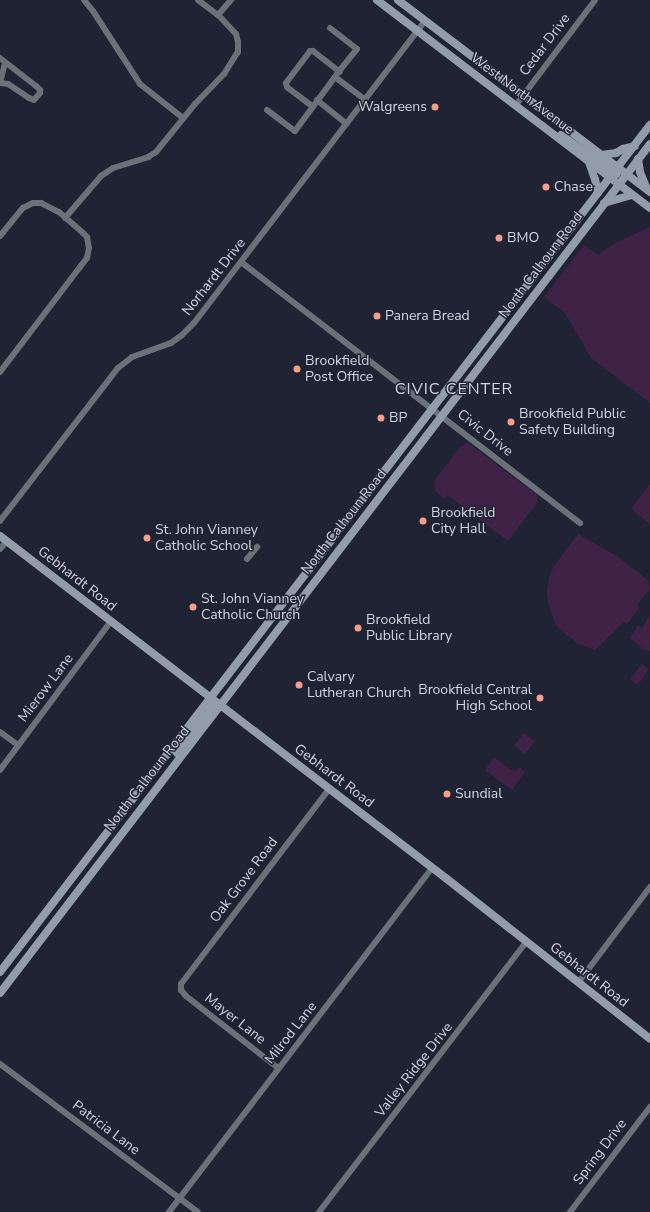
<!DOCTYPE html>
<html>
<head>
<meta charset="utf-8">
<style>
  body { margin:0 }
  #map { position:relative; width:650px; height:1212px; overflow:hidden; background:#1f2333; font-family:"Nunito Sans",sans-serif }
  div>[style] { position:absolute }
  [style*='--x'] { left:calc(var(--x)*1px); top:calc(var(--y)*1px); width:calc(var(--w)*1px); rotate:calc(var(--a)*1deg) }
  .green>* { inset:0; background:#412247; transform-origin:0 0 }
  .street>* { height:6px; margin:-3px; padding:0 3px; transform-origin:3px; border-radius:3px; background:#6a7178 }
  .secondary>* { height:8px; margin:-4px; padding:0 4px; transform-origin:4px; border-radius:4px; background:#929da9 }
  .dots>* { width:11px; height:11px; translate:-50% -50%; box-sizing:border-box; border:2px solid #1f2333; border-radius:50% }
  span { translate:-50% -50%; white-space:nowrap; text-align:center; line-height:1.15; -webkit-text-stroke:3px #1f2333; paint-order:stroke }
  .street-label { font-size:14px; color:#d1d5e0 }
  .poi-label { font-size:14px; color:#d1d5e0 }
  .right { translate:-100% -50%; text-align:right }
  .left { translate:0 -50%; text-align:left }
  .quarter-label { font-size:16px; color:#d1d5e0; letter-spacing:1px }
</style>
</head>
<body>
<div id="map">
  <div class="green">
    <i style="clip-path:polygon(650px 227px,650px 403px,591px 358px,565px 313px,544px 297px,584px 245px,598px 255px,617px 242px)"></i>
    <i style="clip-path:polygon(468px 443px,537px 495px,537px 503px,508px 541px,447px 495px,444px 499px,435px 491px,434px 481px,460px 447px)"></i>
    <i style="clip-path:polygon(650px 484px,650px 524px,631px 509px)"></i>
    <i style="clip-path:polygon(578px 534px,615px 555px,648px 580px,650px 589px,637px 605px,639px 608px,627px 624px,624px 622px,595px 650px,578px 644px,562px 631px,556px 625px,548px 603px,547px 591px,549px 577px,554px 566px)"></i>
    <i style="clip-path:polygon(650px 615px,650px 652px,642px 648px,630px 638px,638px 625px,642px 628px)"></i>
    <i style="clip-path:polygon(642px 664px,649px 669px,638px 685px,630px 679px)"></i>
    <i style="left:524px;top:733px;width:14px;height:16px;rotate:39deg"></i>
    <i style="clip-path:polygon(494px 757px,511px 770px,515px 771px,519px 767px,525px 772px,512px 790px,485px 770px)"></i>
  </div>
  <div class="street">
    <i style="--x:84;--y:0;--w:14;--a:51"></i>
    <i style="--x:93;--y:11;--w:87;--a:57.2"></i>
    <i style="--x:140;--y:84;--w:55;--a:38.3"></i>
    <i style="--x:198;--y:0;--w:25;--a:37"></i>
    <i style="--x:218;--y:15;--w:20;--a:-49"></i>
    <i style="--x:330;--y:28;--w:34;--a:38"></i>
    <i style="--x:357;--y:49;--w:32;--a:129"></i>
    <i style="--x:0;--y:58;--w:46;--a:37.9"></i>
    <i style="--x:36;--y:86;--w:6;--a:45"></i>
    <i style="--x:40;--y:90;--w:3;--a:90"></i>
    <i style="--x:40;--y:93;--w:9;--a:131"></i>
    <i style="--x:34;--y:100;--w:5;--a:-158"></i>
    <i style="--x:29;--y:98;--w:25;--a:-146"></i>
    <i style="--x:8;--y:84;--w:8;--a:-173"></i>
    <i style="--x:0;--y:83;--w:21;--a:-76"></i>
    <i style="--x:317;--y:100;--w:38;--a:39"></i>
    <i style="--x:516;--y:105;--w:131;--a:-53"></i>
    <i style="--x:312;--y:106;--w:31;--a:-143"></i>
    <i style="--x:287;--y:87;--w:4;--a:-104"></i>
    <i style="--x:286;--y:83;--w:40;--a:-53"></i>
    <i style="--x:310;--y:51;--w:3;--a:0"></i>
    <i style="--x:313;--y:51;--w:34;--a:38"></i>
    <i style="--x:267;--y:110;--w:35;--a:37"></i>
    <i style="--x:295;--y:131;--w:67;--a:-53.5"></i>
    <i style="--x:335;--y:77;--w:38;--a:37"></i>
    <i style="--x:65;--y:218;--w:55;--a:-49.4"></i>
    <i style="--x:101;--y:176;--w:14;--a:-34"></i>
    <i style="--x:113;--y:168;--w:37;--a:-17"></i>
    <i style="--x:148;--y:157;--w:9;--a:-32"></i>
    <i style="--x:156;--y:152;--w:62;--a:-50.9"></i>
    <i style="--x:195;--y:104;--w:42;--a:-46"></i>
    <i style="--x:224;--y:74;--w:26;--a:-58"></i>
    <i style="--x:238;--y:52;--w:10;--a:-90"></i>
    <i style="--x:238;--y:42;--w:8;--a:-104"></i>
    <i style="--x:236;--y:34;--w:26;--a:-133"></i>
    <i style="--x:0;--y:236;--w:36;--a:-51"></i>
    <i style="--x:23;--y:208;--w:11;--a:-27"></i>
    <i style="--x:33;--y:203;--w:8;--a:0"></i>
    <i style="--x:41;--y:203;--w:20;--a:27"></i>
    <i style="--x:59;--y:212;--w:32;--a:41"></i>
    <i style="--x:83;--y:233;--w:6;--a:45"></i>
    <i style="--x:87;--y:237;--w:11;--a:80"></i>
    <i style="--x:89;--y:248;--w:10;--a:101"></i>
    <i style="--x:87;--y:258;--w:11;--a:128"></i>
    <i style="--x:80;--y:267;--w:132;--a:127.3"></i>
    <i style="--x:241;--y:262;--w:428;--a:37.6"></i>
    <i style="--x:0;--y:521;--w:193;--a:-52.4"></i>
    <i style="--x:118;--y:368;--w:18;--a:-38"></i>
    <i style="--x:132;--y:357;--w:41;--a:-19.7"></i>
    <i style="--x:171;--y:343;--w:14;--a:-36"></i>
    <i style="--x:182;--y:335;--w:17;--a:-45"></i>
    <i style="--x:194;--y:323;--w:380;--a:-52.6"></i>
    <i style="--x:0;--y:549;--w:11;--a:-49"></i>
    <i style="--x:247;--y:559;--w:16;--a:-50"></i>
    <i style="--x:0;--y:732;--w:22;--a:36"></i>
    <i style="--x:0;--y:770;--w:186;--a:-53.3"></i>
    <i style="--x:578;--y:983;--w:120;--a:-53.1"></i>
    <i style="--x:0;--y:1064;--w:247;--a:36.8"></i>
    <i style="--x:278;--y:1068;--w:117;--a:-142"></i>
    <i style="--x:186;--y:996;--w:8;--a:-130"></i>
    <i style="--x:181;--y:990;--w:6;--a:-90"></i>
    <i style="--x:181;--y:984;--w:245;--a:-52.8"></i>
    <i style="--x:169;--y:1212;--w:433;--a:-52.6"></i>
    <i style="--x:319;--y:1212;--w:340;--a:-52.5"></i>
    <i style="--x:570;--y:1212;--w:132;--a:-52.7"></i>
  </div>
  <div class="secondary">
    <i style="--x:377;--y:0;--w:343;--a:37.3"></i>
    <i style="--x:398;--y:0;--w:317;--a:37.3"></i>
    <i style="--x:561;--y:135;--w:68;--a:34.9"></i>
    <i style="--x:602;--y:155;--w:14;--a:-8"></i>
    <i style="--x:616;--y:153;--w:8;--a:-30"></i>
    <i style="--x:623;--y:149;--w:12;--a:-14"></i>
    <i style="--x:638;--y:159;--w:13;--a:81"></i>
    <i style="--x:640;--y:172;--w:18;--a:68"></i>
    <i style="--x:589;--y:162;--w:18;--a:71"></i>
    <i style="--x:595;--y:179;--w:14;--a:78"></i>
    <i style="--x:604;--y:203;--w:29;--a:-16"></i>
    <i style="--x:0;--y:536;--w:563;--a:37.5"></i>
    <i style="--x:447;--y:879;--w:258;--a:38.2"></i>
    <i style="--x:177;--y:753;--w:60;--a:-53.1"></i>
    <i style="--x:213;--y:705;--w:8;--a:-113"></i>
    <i style="--x:0;--y:972;--w:1068;--a:-52.5"></i>
    <i style="--x:0;--y:993;--w:1069;--a:-52.56"></i>
  </div>
  <div class="dots">
    <i style="left:435px;top:107px;background:#f49e89"></i>
    <i style="left:546px;top:187px;background:#f49e89"></i>
    <i style="left:499px;top:238px;background:#f49e89"></i>
    <i style="left:377px;top:316px;background:#f49e89"></i>
    <i style="left:297px;top:369px;background:#f49e89"></i>
    <i style="left:381px;top:418px;background:#f49e89"></i>
    <i style="left:511px;top:422px;background:#f49e89"></i>
    <i style="left:423px;top:521px;background:#f49e89"></i>
    <i style="left:147px;top:538px;background:#f49e89"></i>
    <i style="left:193px;top:607px;background:#f49e89"></i>
    <i style="left:358px;top:628px;background:#f49e89"></i>
    <i style="left:299px;top:685px;background:#f49e89"></i>
    <i style="left:540px;top:698px;background:#f49e89"></i>
    <i style="left:447px;top:794px;background:#f49e89"></i>
  </div>
  <div class="street-label">
    <span style="left:545px;top:45px;rotate:-53deg">Cedar Drive</span>
    <span style="left:522px;top:94px;rotate:37deg">West North Avenue</span>
    <span style="left:541px;top:265px;rotate:-53deg">North Calhoun Road</span>
    <span style="left:214px;top:277px;rotate:-52deg">Norhardt Drive</span>
    <span style="left:485px;top:433px;rotate:38deg">Civic Drive</span>
    <span style="left:344px;top:522px;rotate:-52deg">North Calhoun Road</span>
    <span style="left:77px;top:579px;rotate:38deg">Gebhardt Road</span>
    <span style="left:46px;top:688px;rotate:-53deg">Mierow Lane</span>
    <span style="left:334px;top:776px;rotate:37deg">Gebhardt Road</span>
    <span style="left:147px;top:779px;rotate:-52deg">North Calhoun Road</span>
    <span style="left:244px;top:880px;rotate:-53deg">Oak Grove Road</span>
    <span style="left:589px;top:975px;rotate:38deg">Gebhardt Road</span>
    <span style="left:235px;top:1019px;rotate:38deg">Mayer Lane</span>
    <span style="left:291px;top:1033px;rotate:-52deg">Milrod Lane</span>
    <span style="left:414px;top:1070px;rotate:-52deg">Valley Ridge Drive</span>
    <span style="left:106px;top:1128px;rotate:37deg">Patricia Lane</span>
    <span style="left:600px;top:1152px;rotate:-53deg">Spring Drive</span>
  </div>
  <div class="poi-label">
    <span class="right" style="left:427px;top:107px">Walgreens</span>
    <span class="left" style="left:554px;top:187px">Chase</span>
    <span class="left" style="left:507px;top:238px">BMO</span>
    <span class="left" style="left:385px;top:316px">Panera Bread</span>
    <span class="left" style="left:305px;top:369px">Brookfield<br>Post Office</span>
    <span class="left" style="left:519px;top:422px">Brookfield Public<br>Safety Building</span>
    <span class="left" style="left:389px;top:418px">BP</span>
    <span class="left" style="left:431px;top:521px">Brookfield<br>City Hall</span>
    <span class="left" style="left:155px;top:538px">St. John Vianney<br>Catholic School</span>
    <span class="left" style="left:201px;top:607px">St. John Vianney<br>Catholic Church</span>
    <span class="left" style="left:366px;top:628px">Brookfield<br>Public Library</span>
    <span class="left" style="left:307px;top:685px">Calvary<br>Lutheran Church</span>
    <span class="right" style="left:532px;top:698px">Brookfield Central<br>High School</span>
    <span class="left" style="left:455px;top:794px">Sundial</span>
  </div>
  <div class="quarter-label">
    <span style="left:454px;top:389px">CIVIC CENTER</span>
  </div>
</div>
</body>
</html>
